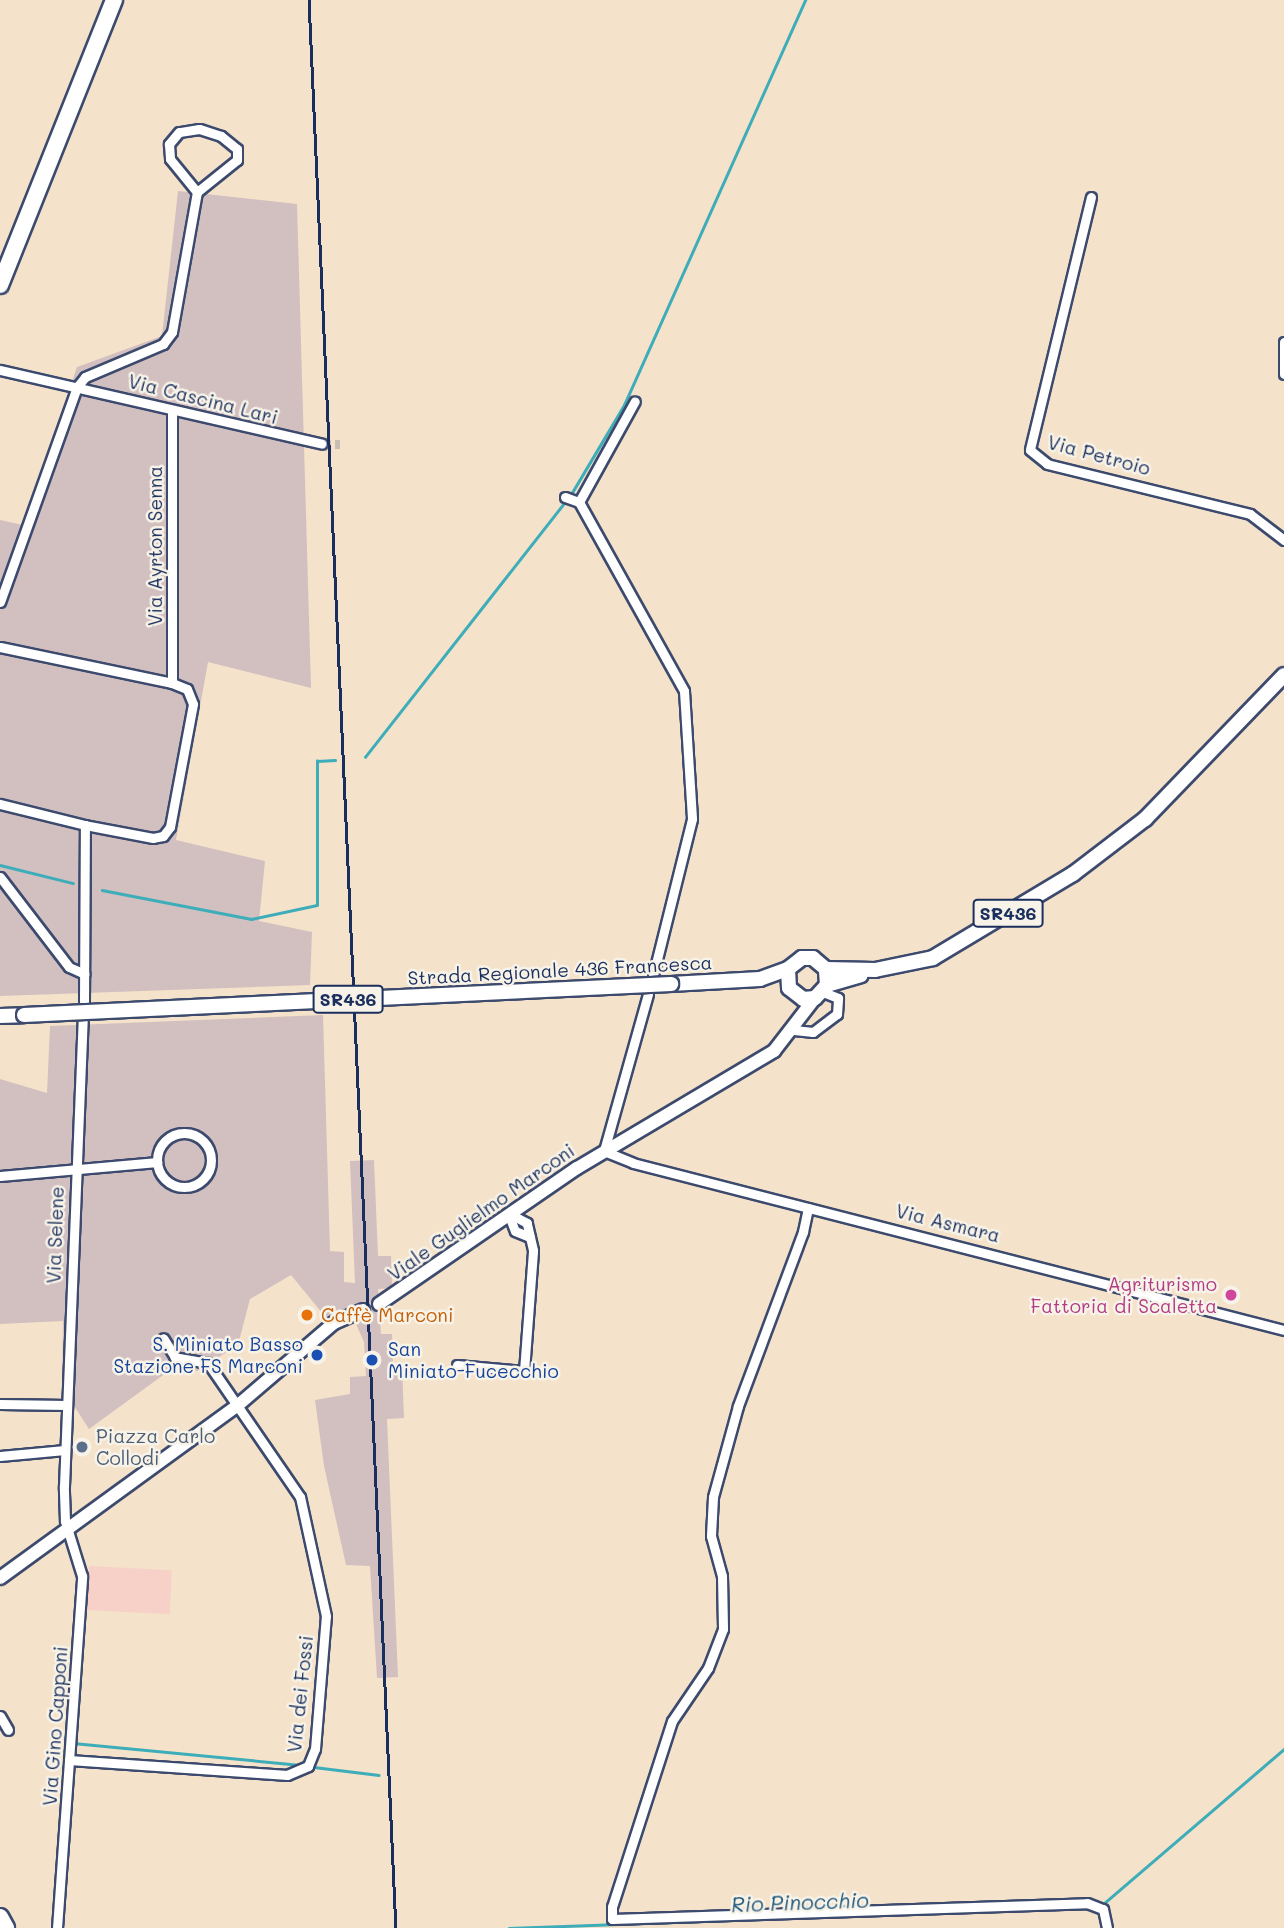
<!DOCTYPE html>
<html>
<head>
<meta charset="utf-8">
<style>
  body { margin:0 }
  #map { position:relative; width:1284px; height:1928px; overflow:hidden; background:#f5e2ca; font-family:Mali,sans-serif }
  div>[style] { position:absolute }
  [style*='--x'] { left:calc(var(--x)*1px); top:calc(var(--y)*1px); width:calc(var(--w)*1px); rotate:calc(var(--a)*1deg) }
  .built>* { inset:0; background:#f7d1c7; transform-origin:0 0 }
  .industrial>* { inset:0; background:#d2bfc0 }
  .stream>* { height:2.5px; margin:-1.25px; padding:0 1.25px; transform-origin:1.25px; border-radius:1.25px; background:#3dadb9 }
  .street-tunnel>* { height:9px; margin-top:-4.5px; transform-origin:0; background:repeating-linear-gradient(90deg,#c9beb4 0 9px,transparent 0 13.5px) }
  .roads { filter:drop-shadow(2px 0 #3c4a6e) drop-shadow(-2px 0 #3c4a6e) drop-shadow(0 2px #3c4a6e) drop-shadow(0 -2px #3c4a6e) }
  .street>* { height:9px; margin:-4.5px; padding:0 4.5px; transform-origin:4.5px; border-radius:4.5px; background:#fff }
  .street>.ring { margin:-4.5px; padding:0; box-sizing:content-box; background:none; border:9px solid #fff; border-radius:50% }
  .secondary>* { height:12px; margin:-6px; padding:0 6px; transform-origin:6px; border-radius:6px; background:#fff }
  .primary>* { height:14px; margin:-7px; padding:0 7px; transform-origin:7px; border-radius:7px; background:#fff }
  .highway>* { height:16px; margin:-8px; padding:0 8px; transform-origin:8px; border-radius:8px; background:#fff }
  .rail>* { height:2.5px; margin:-1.25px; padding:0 1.25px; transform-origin:1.25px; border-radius:1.25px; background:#1b2f5e }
  .bridges { filter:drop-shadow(2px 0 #3c4a6e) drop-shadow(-2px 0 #3c4a6e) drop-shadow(0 2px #3c4a6e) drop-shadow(0 -2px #3c4a6e) }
  .primary-bridge>* { height:14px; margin:-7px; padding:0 7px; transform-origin:7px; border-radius:7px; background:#fff }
  .dots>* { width:19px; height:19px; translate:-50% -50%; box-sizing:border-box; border:4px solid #f7f3e8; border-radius:50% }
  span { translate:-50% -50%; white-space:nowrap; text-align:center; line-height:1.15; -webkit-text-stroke:5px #f7f3e8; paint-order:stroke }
  .shield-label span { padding:2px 5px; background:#f7f3e8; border:2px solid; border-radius:5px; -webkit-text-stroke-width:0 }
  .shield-label { font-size:18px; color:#1b2f5e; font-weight:700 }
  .street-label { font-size:19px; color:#1b2f5e }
  .hotel-label { font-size:19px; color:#b23c85 }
  .right { translate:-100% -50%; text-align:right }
  .food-label { font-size:19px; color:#c56008 }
  .left { translate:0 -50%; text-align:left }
  .transit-label { font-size:19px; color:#164399 }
  .service-label { font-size:19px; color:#4e5e75 }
  .water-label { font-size:21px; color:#275b7e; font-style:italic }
</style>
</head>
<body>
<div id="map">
  <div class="built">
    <i style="left:89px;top:1566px;width:83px;height:44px;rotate:3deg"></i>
  </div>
  <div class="industrial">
    <i style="clip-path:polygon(178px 191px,297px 204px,311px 688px,208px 662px,176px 840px,265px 861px,259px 921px,312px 932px,310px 985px,0 996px,0 520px,23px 525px,77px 367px,162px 336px)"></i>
    <i style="clip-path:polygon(323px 1015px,330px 1251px,344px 1252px,344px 1282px,355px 1283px,350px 1161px,374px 1160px,378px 1256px,391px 1256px,392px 1288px,378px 1289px,381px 1334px,392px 1334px,393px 1366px,402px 1366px,404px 1418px,387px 1419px,398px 1677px,377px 1678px,370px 1566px,346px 1565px,324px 1466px,315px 1400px,350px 1394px,350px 1377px,366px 1376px,364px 1342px,356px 1324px,363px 1319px,362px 1305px,327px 1319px,291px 1275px,250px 1299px,238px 1345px,197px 1371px,177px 1365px,89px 1429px,62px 1387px,63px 1321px,0 1324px,0 1079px,47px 1093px,50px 1026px)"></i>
  </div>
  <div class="stream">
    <i style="--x:570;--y:496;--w:106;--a:-59.3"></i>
    <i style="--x:624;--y:405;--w:444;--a:-65.9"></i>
    <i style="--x:365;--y:757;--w:325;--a:-51.9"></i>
    <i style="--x:0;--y:865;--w:75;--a:13.9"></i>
    <i style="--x:102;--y:890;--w:152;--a:11"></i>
    <i style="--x:251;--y:919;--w:67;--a:-12"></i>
    <i style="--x:317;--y:905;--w:144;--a:-90"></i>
    <i style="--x:317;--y:761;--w:18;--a:-3"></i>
    <i style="--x:73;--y:1743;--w:231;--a:5.5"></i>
    <i style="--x:314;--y:1767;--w:65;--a:7"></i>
    <i style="--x:1102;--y:1905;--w:240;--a:-40.6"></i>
    <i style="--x:509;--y:1928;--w:581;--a:-2.07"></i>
  </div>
  <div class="street-tunnel">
    <i style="--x:322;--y:444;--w:18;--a:0"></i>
  </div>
  <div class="roads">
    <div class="street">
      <i style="--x:1091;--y:197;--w:260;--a:103.6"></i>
      <i style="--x:1030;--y:450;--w:22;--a:39"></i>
      <i style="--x:1047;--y:464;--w:209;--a:13.8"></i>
      <i style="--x:1250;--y:514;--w:43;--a:37.4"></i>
      <i style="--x:1284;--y:342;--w:32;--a:90"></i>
      <i style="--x:0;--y:370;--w:330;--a:12.9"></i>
      <i style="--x:565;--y:497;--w:15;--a:20"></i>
      <i style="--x:579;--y:502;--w:216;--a:60.9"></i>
      <i style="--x:684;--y:691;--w:128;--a:86.4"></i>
      <i style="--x:692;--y:819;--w:161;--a:104"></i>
      <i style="--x:579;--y:502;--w:115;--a:-61"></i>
      <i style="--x:0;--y:602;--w:228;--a:-70.3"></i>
      <i style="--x:77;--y:387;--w:13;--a:-51"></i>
      <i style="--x:85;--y:377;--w:85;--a:-22.9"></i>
      <i style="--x:163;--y:344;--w:15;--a:-53"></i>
      <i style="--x:172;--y:332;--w:142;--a:-79.9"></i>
      <i style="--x:197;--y:192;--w:51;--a:-38.7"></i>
      <i style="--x:237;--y:160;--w:11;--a:-90"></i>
      <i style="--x:237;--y:149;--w:21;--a:-141"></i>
      <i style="--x:221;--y:136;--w:23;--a:-162"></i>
      <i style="--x:199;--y:129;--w:20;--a:171"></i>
      <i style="--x:179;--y:132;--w:16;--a:130"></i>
      <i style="--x:169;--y:144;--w:15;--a:86"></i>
      <i style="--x:170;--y:159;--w:43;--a:50.7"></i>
      <i style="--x:0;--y:647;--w:176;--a:11.8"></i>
      <i style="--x:172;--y:683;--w:16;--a:22"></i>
      <i style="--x:187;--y:689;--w:16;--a:68"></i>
      <i style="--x:193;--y:704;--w:125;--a:100.6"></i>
      <i style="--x:170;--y:827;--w:11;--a:128"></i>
      <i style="--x:163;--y:836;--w:10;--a:169"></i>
      <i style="--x:153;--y:838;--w:69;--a:-169.2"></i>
      <i style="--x:85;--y:825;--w:88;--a:-166.1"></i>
      <i style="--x:172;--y:683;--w:273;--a:-90"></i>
      <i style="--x:0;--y:877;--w:113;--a:52.5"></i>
      <i style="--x:69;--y:967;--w:17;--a:24"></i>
      <i style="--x:648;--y:994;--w:163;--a:105.7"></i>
      <i style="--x:604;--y:1151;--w:31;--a:22"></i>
      <i style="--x:633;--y:1163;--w:672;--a:14.39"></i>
      <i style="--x:84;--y:1002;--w:177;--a:-89.7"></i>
      <i style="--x:794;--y:1030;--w:19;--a:6"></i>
      <i style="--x:813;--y:1032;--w:30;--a:-37"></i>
      <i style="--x:837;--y:1014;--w:16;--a:-86"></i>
      <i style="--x:838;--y:998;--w:16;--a:-158"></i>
      <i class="ring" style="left:157px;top:1133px;width:45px;height:45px"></i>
      <i style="--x:0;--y:1176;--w:158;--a:-5.1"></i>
      <i style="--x:808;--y:1208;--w:25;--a:102"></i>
      <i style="--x:803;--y:1232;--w:186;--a:110.5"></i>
      <i style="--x:738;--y:1406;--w:94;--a:105.4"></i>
      <i style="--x:713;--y:1497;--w:39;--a:93"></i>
      <i style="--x:711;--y:1536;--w:41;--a:74.6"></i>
      <i style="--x:722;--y:1576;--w:53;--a:88.9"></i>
      <i style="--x:723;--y:1629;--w:42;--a:111"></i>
      <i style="--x:708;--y:1668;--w:64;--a:124.2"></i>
      <i style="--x:672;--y:1721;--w:195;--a:107.9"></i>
      <i style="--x:612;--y:1907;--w:12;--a:90"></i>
      <i style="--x:612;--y:1919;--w:475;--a:-1.9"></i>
      <i style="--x:1087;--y:1903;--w:17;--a:21"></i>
      <i style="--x:1103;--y:1909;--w:19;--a:78"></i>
      <i style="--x:508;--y:1213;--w:19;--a:69"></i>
      <i style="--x:515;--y:1231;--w:16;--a:22"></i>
      <i style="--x:457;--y:1365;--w:67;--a:5.1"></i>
      <i style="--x:524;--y:1371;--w:121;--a:-85.7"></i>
      <i style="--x:533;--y:1250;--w:28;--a:-103"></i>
      <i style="--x:527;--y:1223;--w:21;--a:-152"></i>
      <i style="--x:0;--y:1404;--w:67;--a:0.9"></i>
      <i style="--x:0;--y:1456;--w:65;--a:-5.3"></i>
      <i style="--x:0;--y:1716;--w:16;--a:60"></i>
      <i style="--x:69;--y:1760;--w:219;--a:3.9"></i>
      <i style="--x:287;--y:1775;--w:23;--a:-23"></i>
      <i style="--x:308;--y:1766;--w:18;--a:-68"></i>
      <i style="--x:315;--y:1749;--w:133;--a:-85.3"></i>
      <i style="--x:326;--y:1616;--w:122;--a:-102.3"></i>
      <i style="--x:300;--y:1497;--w:163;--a:-124.5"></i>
      <i style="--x:208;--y:1363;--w:34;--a:-170"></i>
      <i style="--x:175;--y:1357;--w:22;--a:-122"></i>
      <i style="--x:57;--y:1928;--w:353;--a:-85.9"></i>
      <i style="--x:82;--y:1576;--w:58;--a:-107.2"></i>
      <i style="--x:65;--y:1521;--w:35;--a:-92"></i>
      <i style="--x:64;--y:1486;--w:465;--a:-87.7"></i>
    </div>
    <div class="secondary">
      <i style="--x:379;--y:1304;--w:240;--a:-34.5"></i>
      <i style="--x:577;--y:1168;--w:229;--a:-30.7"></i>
      <i style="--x:774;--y:1051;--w:67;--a:-52.3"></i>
      <i style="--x:0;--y:1578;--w:293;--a:-36"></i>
      <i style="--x:237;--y:1406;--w:128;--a:-40.6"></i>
      <i style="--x:334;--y:1323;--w:32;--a:-24"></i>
    </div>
    <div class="primary">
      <i style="--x:826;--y:969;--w:49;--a:1.2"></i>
      <i style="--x:875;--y:970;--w:59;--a:-11.7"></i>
      <i style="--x:933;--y:958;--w:163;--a:-31"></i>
      <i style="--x:1073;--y:874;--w:91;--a:-37.4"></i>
      <i style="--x:1145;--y:819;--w:200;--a:-46"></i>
      <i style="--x:671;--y:984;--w:89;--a:-3.2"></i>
      <i style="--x:760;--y:979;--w:30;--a:-20"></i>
      <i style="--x:827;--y:985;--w:16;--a:-94"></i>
      <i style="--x:826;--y:969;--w:17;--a:-140"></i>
      <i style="--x:813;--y:958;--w:11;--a:180"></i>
      <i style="--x:802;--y:958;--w:18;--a:142"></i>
      <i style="--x:788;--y:969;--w:19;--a:87"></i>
      <i style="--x:789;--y:988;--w:18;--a:38"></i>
      <i style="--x:803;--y:999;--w:12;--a:-5"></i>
      <i style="--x:815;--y:998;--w:18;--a:-47"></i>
      <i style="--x:827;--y:985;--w:35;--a:-16"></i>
      <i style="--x:0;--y:1016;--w:24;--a:-2"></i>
    </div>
    <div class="highway">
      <i style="--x:0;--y:285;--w:307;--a:-68.2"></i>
      <i style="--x:0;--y:1917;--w:13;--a:61"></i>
    </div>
  </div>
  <div class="rail">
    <i style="--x:309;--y:0;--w:1930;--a:87.42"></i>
  </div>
  <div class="bridges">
    <div class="primary-bridge">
      <i style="--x:24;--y:1015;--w:648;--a:-2.74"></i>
    </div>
  </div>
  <div class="dots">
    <i style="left:1231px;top:1295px;background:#d1479c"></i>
    <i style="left:307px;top:1315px;background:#e8710a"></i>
    <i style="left:317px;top:1355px;background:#1a4fb4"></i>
    <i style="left:372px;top:1360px;background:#1a4fb4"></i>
    <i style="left:82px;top:1447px;background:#5c6f8a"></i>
  </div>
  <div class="shield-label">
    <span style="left:1008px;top:913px">SR436</span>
    <span style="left:348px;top:999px">SR436</span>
  </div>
  <div class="street-label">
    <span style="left:203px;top:399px;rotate:14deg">Via Cascina Lari</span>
    <span style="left:1099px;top:455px;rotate:15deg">Via Petroio</span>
    <span style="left:155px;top:546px;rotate:-90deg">Via Ayrton Senna</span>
    <span style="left:560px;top:970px;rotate:-3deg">Strada Regionale 436 Francesca</span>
    <span style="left:481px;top:1212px;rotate:-35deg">Viale Guglielmo Marconi</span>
    <span style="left:948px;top:1223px;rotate:14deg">Via Asmara</span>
    <span style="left:55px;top:1235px;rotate:-88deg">Via Selene</span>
    <span style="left:300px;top:1694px;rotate:-84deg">Via dei Fossi</span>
    <span style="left:55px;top:1726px;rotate:-86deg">Via Gino Capponi</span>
  </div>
  <div class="hotel-label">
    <span class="right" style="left:1217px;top:1295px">Agriturismo<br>Fattoria di Scaletta</span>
  </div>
  <div class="food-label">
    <span class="left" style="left:321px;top:1315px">Caffè Marconi</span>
  </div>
  <div class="transit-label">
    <span class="right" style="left:303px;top:1355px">S. Miniato Basso<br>Stazione FS Marconi</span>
    <span class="left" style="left:388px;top:1360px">San<br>Miniato-Fucecchio</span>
  </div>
  <div class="service-label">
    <span class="left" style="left:96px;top:1447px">Piazza Carlo<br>Collodi</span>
  </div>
  <div class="water-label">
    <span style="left:800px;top:1902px;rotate:-2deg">Rio Pinocchio</span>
  </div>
</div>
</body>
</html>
